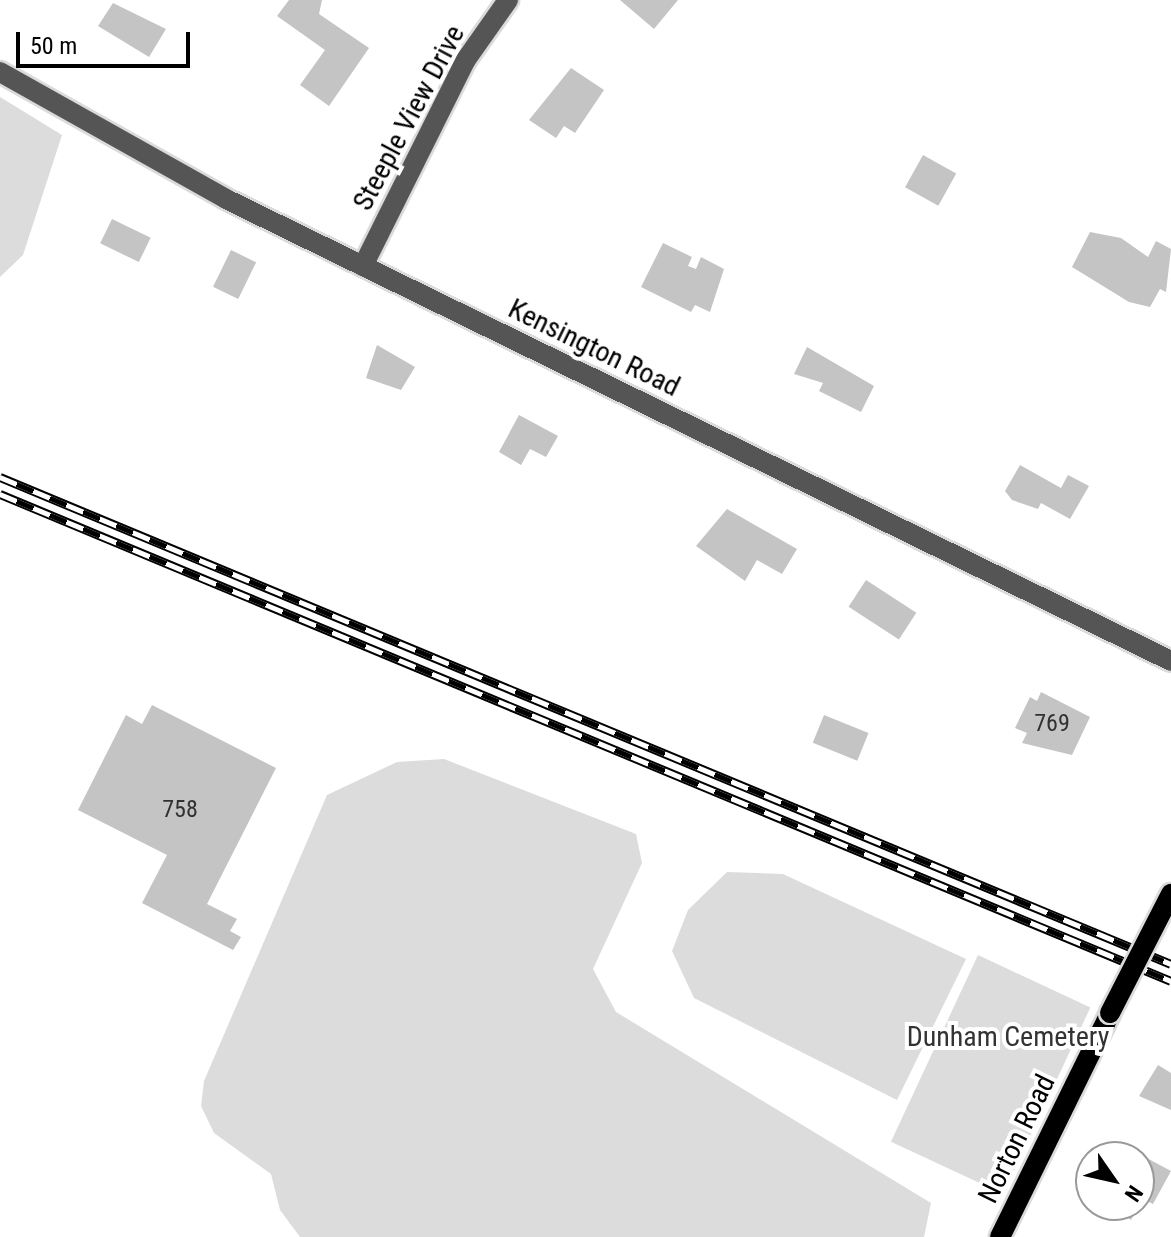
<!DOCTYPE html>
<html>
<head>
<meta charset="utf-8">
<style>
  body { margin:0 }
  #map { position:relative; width:1171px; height:1237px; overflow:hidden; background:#fff; font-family:"Roboto Condensed",sans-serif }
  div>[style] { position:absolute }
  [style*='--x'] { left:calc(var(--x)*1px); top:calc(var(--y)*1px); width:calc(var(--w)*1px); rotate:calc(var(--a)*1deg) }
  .green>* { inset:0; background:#dcdcdc; transform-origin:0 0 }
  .building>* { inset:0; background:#c4c4c4; transform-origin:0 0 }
  .roads { filter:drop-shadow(2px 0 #dbdbdb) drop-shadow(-2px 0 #dbdbdb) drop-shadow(0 2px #dbdbdb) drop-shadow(0 -2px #dbdbdb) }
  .minor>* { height:20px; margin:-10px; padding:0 10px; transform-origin:10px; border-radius:10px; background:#555 }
  .major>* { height:20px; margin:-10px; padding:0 10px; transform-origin:10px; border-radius:10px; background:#000 }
  .rail>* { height:9px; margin-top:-4.5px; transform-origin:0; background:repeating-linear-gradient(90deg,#fff 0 18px,#000 0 36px); box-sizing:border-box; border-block:2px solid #000 }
  .bridges { filter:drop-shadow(2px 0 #dbdbdb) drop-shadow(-2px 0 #dbdbdb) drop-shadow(0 2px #dbdbdb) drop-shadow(0 -2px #dbdbdb) }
  .major-bridge>* { height:20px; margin:-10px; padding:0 10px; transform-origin:10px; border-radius:10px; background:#000 }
  span { translate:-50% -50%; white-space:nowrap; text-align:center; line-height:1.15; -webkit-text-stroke:8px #fff; paint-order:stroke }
  .number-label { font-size:24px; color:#313131 }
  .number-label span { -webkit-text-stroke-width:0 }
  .street-label { font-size:28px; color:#000 }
  .park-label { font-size:28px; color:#333 }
  .north { position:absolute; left:1075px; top:1141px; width:80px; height:80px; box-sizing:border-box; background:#fff; border:2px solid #999; border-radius:50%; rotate:124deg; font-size:22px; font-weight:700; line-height:32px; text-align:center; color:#000 }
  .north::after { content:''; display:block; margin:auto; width:28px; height:36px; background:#000; clip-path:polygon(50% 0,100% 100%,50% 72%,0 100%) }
  .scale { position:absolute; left:16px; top:32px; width:174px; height:36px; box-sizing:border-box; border:4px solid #000; border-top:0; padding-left:10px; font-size:24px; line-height:28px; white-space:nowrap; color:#000; -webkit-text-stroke:6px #fff; paint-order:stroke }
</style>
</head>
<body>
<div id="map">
  <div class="green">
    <i style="clip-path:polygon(0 97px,62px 135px,23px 255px,0 277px)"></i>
    <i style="clip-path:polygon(444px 759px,636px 834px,642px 863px,593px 969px,616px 1012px,931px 1203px,924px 1237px,300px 1237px,280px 1210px,271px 1174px,214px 1133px,201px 1106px,204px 1081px,327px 795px,397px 762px)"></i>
    <i style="clip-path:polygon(727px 872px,783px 874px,966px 959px,897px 1100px,694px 998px,672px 951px,688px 910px)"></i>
    <i style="left:978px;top:955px;width:124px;height:206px;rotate:25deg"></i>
  </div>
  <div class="building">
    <i style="clip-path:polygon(289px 0,322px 0,319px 14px,369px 48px,329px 106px,300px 85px,325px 50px,277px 16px)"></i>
    <i style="clip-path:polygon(620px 0,678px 0,654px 29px)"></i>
    <i style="clip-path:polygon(113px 3px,166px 29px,149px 57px,98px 26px)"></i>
    <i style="clip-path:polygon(571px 68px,604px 90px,575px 133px,564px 126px,556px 138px,529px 120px)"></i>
    <i style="left:923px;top:155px;width:38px;height:37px;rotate:29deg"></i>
    <i style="left:112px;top:219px;width:43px;height:27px;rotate:26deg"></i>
    <i style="clip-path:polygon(1090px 232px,1121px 238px,1148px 257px,1156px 241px,1171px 249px,1166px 292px,1160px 289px,1150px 307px,1129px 302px,1072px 267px)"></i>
    <i style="clip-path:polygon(663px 243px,692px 257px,688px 266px,696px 269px,701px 257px,724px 269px,710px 312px,695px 305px,691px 312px,641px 287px)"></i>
    <i style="left:231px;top:250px;width:28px;height:41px;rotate:26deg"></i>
    <i style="clip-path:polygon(377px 345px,415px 367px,401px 390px,366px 378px)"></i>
    <i style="clip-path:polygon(807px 347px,874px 386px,861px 412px,819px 391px,823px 383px,794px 374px)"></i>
    <i style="clip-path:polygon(519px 415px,558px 436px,546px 457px,530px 449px,521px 465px,499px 452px)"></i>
    <i style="clip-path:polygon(1020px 465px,1061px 488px,1068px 475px,1089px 486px,1070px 519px,1041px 503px,1038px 509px,1012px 500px,1005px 491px)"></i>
    <i style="clip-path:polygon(727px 509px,797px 549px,782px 574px,757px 560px,745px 581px,696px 546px)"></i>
    <i style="left:866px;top:580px;width:60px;height:32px;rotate:33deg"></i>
    <i style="clip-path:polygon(1041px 692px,1090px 717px,1072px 755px,1022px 743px,1027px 733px,1015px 728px,1030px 697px,1037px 701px)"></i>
    <i style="clip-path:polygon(152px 705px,276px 768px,207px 904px,237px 919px,230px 931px,241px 937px,233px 950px,142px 903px,167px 855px,78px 810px,126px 715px,142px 724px)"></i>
    <i style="left:824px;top:715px;width:48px;height:30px;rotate:22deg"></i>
    <i style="clip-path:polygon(1158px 1065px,1171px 1073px,1171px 1110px,1139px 1096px)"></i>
    <i style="clip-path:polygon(1143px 1156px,1171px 1171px,1153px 1204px,1139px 1197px)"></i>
    <i style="clip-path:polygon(1112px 1205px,1139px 1205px,1131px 1220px)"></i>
  </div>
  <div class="roads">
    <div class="minor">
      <i style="--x:0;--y:72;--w:259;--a:29.3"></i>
      <i style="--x:226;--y:199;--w:1052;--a:26.05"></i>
      <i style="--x:363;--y:266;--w:229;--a:-63.5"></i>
      <i style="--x:465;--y:61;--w:75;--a:-54.8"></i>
    </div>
    <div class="major">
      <i style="--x:1000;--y:1237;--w:250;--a:-63.8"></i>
    </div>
  </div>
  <div class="rail">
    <i style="--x:0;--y:477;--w:1268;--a:22.58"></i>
    <i style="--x:0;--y:494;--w:1268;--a:22.58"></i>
  </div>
  <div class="bridges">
    <div class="major-bridge">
      <i style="--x:1110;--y:1013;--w:134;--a:-62.9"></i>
    </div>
  </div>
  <div class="number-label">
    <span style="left:1052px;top:724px">769</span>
    <span style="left:180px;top:810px">758</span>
  </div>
  <div class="street-label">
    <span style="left:409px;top:118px;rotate:-62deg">Steeple View Drive</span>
    <span style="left:594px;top:348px;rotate:26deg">Kensington Road</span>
    <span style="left:1017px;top:1139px;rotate:-64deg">Norton Road</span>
  </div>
  <div class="park-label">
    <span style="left:1008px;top:1037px">Dunham Cemetery</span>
  </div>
  <div class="north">N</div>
  <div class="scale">50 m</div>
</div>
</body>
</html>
